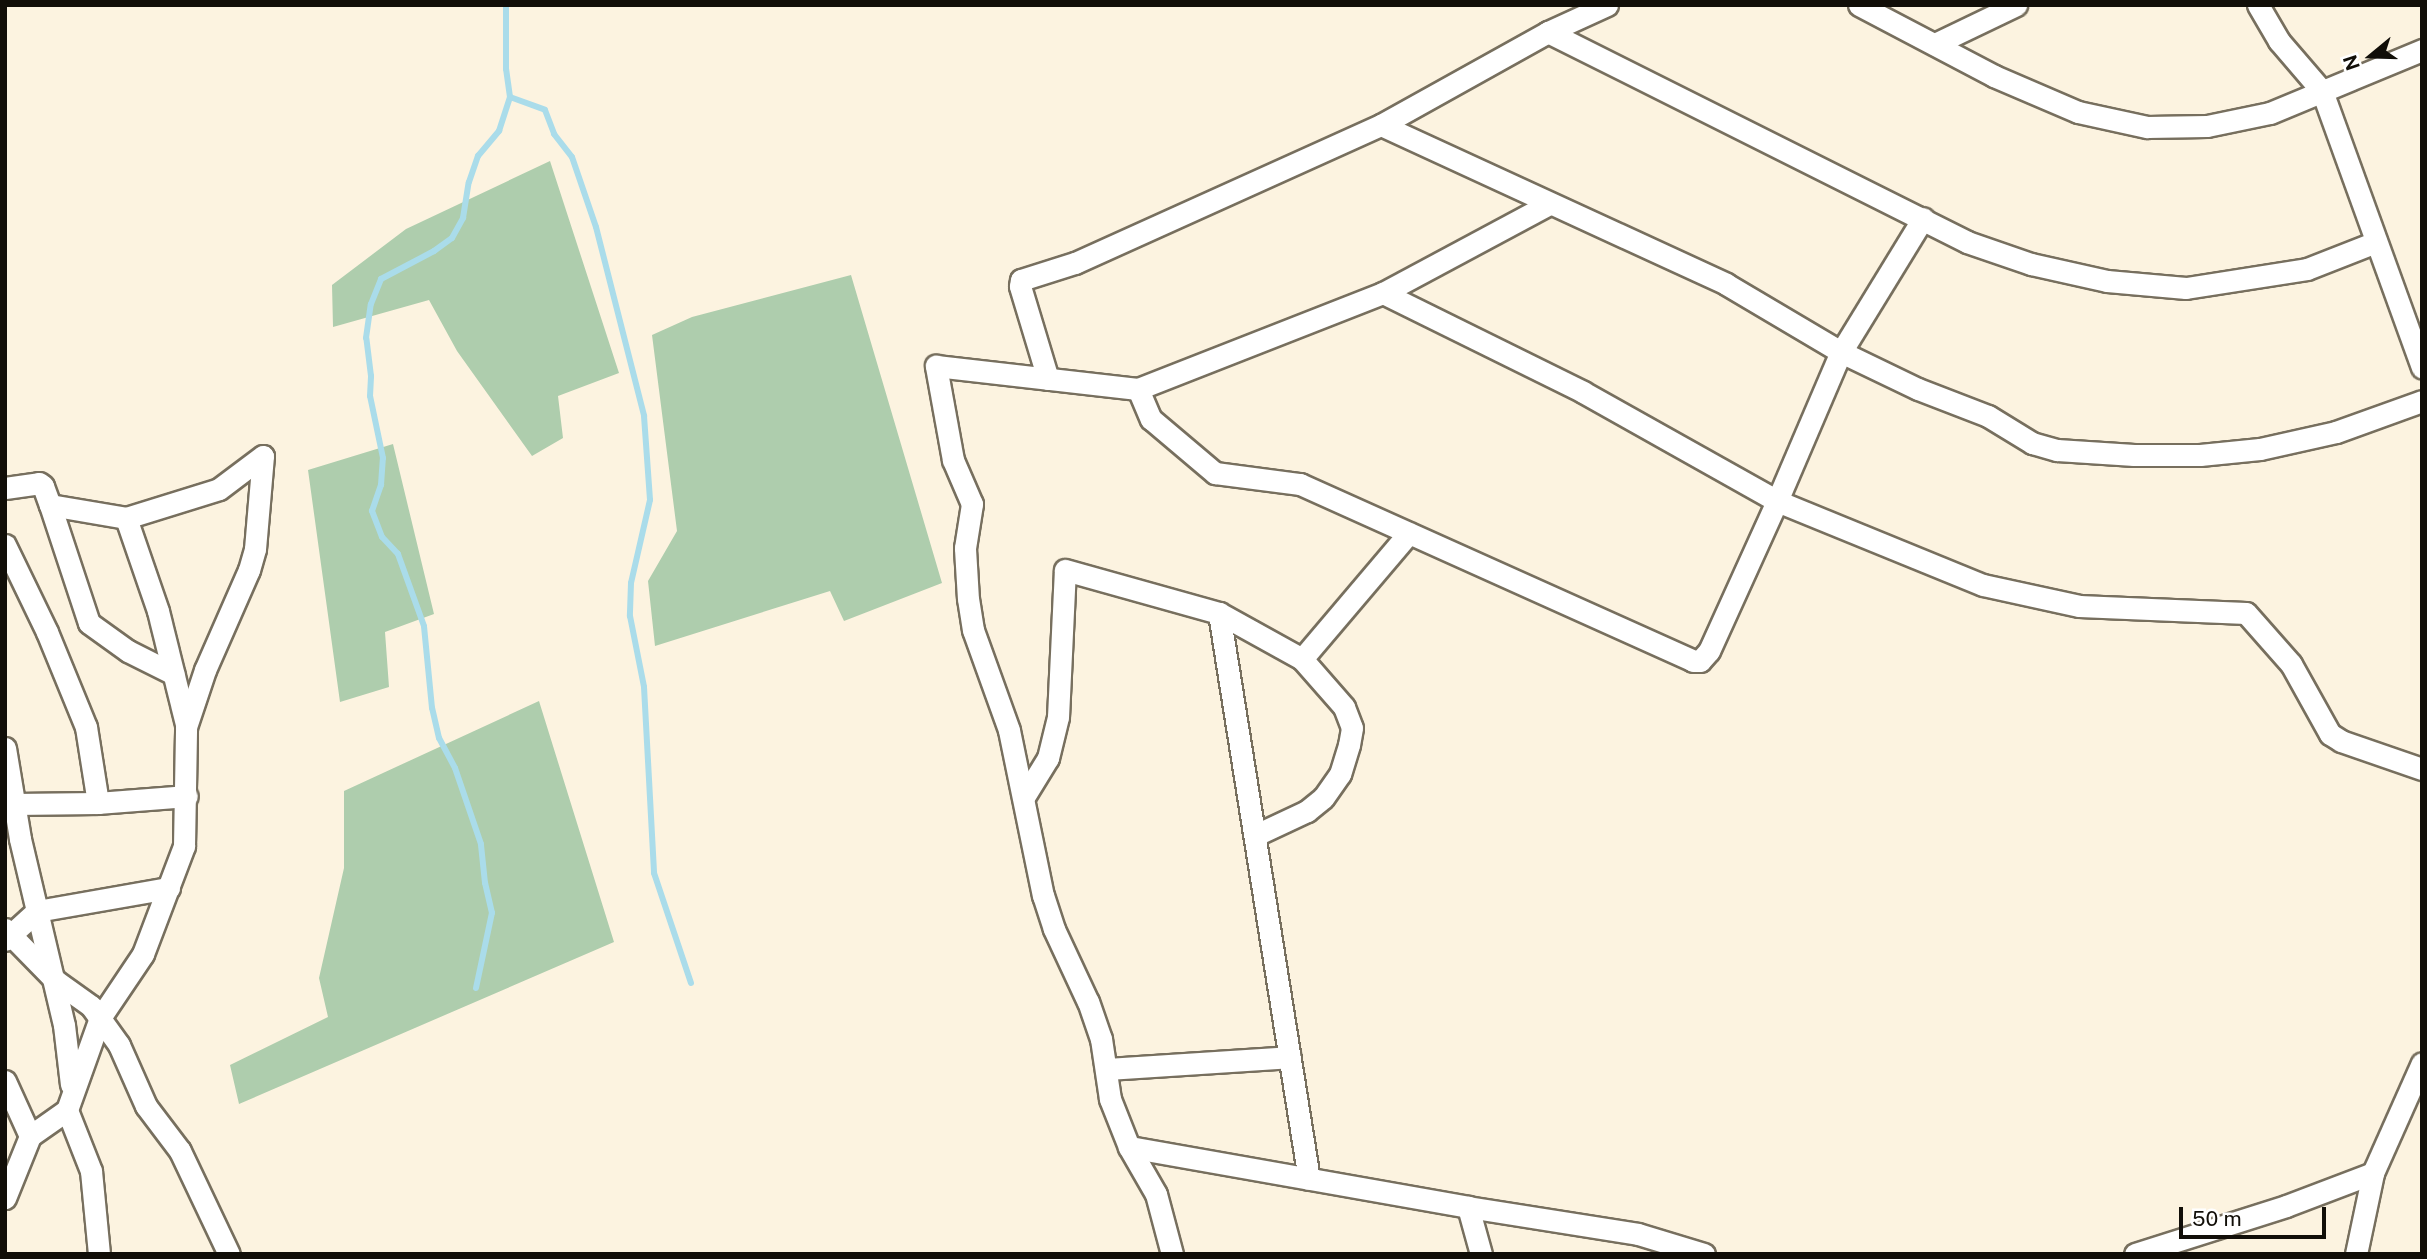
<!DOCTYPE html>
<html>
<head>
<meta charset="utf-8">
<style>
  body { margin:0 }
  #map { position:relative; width:2427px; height:1259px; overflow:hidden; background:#fcf3e0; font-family:"Public Sans",sans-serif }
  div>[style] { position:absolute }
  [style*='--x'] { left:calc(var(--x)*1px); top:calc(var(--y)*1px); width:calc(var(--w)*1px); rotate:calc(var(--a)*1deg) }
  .forest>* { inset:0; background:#aecdad }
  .stream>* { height:6px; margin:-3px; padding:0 3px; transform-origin:3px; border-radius:3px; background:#aadcea }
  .roads { filter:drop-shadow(2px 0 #776f5e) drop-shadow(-2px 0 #776f5e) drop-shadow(0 2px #776f5e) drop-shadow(0 -2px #776f5e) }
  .street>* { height:21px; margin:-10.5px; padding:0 10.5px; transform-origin:10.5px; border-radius:10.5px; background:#fff }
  span { translate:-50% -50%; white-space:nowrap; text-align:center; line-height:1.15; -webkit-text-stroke:7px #fff; paint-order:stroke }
  .frame { position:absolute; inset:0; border:7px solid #110e08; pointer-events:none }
  .north { position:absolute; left:2336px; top:21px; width:70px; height:70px; -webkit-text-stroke:5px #fff; paint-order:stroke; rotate:251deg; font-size:19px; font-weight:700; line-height:28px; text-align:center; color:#110e08 }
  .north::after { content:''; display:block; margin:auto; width:24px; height:32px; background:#110e08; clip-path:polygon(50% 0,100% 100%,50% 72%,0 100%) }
  .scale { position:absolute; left:2179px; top:1207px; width:147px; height:32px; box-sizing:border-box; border:4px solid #110e08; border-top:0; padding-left:9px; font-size:21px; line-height:24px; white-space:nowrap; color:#110e08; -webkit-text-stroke:5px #fff; paint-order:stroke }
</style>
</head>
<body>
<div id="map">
  <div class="forest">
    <i style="clip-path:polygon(550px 161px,619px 373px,558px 396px,563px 438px,532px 456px,457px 351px,429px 300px,333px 327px,332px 285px,406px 229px)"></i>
    <i style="clip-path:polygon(851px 275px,942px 583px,844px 621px,830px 591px,655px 646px,648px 581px,677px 531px,652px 335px,692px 317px)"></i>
    <i style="clip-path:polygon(393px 444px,434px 614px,385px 632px,389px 687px,340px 702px,308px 470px)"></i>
    <i style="clip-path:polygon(539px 701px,614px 942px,239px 1104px,230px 1065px,328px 1017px,319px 978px,344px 868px,344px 791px)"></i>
  </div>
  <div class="stream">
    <i style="--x:510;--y:97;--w:37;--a:20"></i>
    <i style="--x:545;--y:110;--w:26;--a:69"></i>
    <i style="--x:554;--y:134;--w:29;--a:52"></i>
    <i style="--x:572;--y:157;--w:74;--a:71.1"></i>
    <i style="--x:596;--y:227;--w:195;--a:75.7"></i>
    <i style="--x:644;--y:416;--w:84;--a:85.9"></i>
    <i style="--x:650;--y:500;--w:85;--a:102.9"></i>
    <i style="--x:631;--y:583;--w:33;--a:92"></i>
    <i style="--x:630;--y:616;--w:72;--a:78.8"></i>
    <i style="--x:644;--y:687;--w:186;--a:86.9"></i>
    <i style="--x:654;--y:873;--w:116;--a:71.4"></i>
    <i style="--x:476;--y:988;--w:77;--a:-78"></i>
    <i style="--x:492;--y:913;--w:31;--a:-103"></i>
    <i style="--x:485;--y:883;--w:39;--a:-96"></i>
    <i style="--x:481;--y:844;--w:80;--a:-108.9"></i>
    <i style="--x:455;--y:768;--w:34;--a:-118"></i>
    <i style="--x:439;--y:738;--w:31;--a:-103"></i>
    <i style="--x:432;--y:708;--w:82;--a:-95.6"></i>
    <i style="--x:424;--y:626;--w:77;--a:-109.9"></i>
    <i style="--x:398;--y:554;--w:23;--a:-133"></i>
    <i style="--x:382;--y:537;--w:28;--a:-111"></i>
    <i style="--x:372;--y:511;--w:28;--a:-71"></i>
    <i style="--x:381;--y:485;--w:27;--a:-86"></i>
    <i style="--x:383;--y:458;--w:63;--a:-101.8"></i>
    <i style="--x:370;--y:396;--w:20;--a:-87"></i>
    <i style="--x:371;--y:376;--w:38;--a:-97"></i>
    <i style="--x:366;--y:338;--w:34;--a:-82"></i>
    <i style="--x:371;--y:304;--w:27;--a:-68"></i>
    <i style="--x:381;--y:279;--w:60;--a:-27.8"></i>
    <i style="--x:434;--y:251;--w:22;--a:-36"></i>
    <i style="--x:452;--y:238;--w:23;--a:-61"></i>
    <i style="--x:463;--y:218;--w:36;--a:-81"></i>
    <i style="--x:469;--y:182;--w:28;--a:-71"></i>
    <i style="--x:478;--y:156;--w:33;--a:-50"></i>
    <i style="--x:499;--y:131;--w:36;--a:-72"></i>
    <i style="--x:510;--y:97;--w:28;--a:-98"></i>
    <i style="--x:506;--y:69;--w:64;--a:-90"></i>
  </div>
  <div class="roads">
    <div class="street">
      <i style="--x:1859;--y:5;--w:153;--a:27.7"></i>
      <i style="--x:1994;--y:76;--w:91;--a:23.2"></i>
      <i style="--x:2078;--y:112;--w:71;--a:12.3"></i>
      <i style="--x:2147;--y:127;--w:60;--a:-1"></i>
      <i style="--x:2207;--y:126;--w:64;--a:-11.7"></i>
      <i style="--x:2270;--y:113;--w:165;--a:-22.5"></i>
      <i style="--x:2258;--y:5;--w:42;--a:59.7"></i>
      <i style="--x:2279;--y:41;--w:66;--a:49.3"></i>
      <i style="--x:2322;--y:91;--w:294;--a:70.1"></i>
      <i style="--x:1548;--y:32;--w:469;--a:26.6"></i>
      <i style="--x:1967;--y:242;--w:68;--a:19"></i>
      <i style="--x:2031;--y:264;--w:78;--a:12.6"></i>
      <i style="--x:2107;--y:281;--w:79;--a:5.1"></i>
      <i style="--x:2186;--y:288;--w:122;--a:-8.9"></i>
      <i style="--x:2307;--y:269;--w:74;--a:-21.4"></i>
      <i style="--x:1935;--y:44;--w:90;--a:-25.7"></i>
      <i style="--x:1381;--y:125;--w:380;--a:24.7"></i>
      <i style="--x:1726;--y:284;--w:134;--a:30.6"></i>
      <i style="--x:1841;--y:352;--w:85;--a:25.7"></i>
      <i style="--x:1918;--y:389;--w:75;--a:21.1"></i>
      <i style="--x:1988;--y:416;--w:52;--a:31.5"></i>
      <i style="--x:2032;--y:443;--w:26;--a:16"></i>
      <i style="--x:2057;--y:450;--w:77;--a:3.7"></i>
      <i style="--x:2134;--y:455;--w:66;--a:0"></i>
      <i style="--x:2200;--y:455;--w:60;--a:-5.7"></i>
      <i style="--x:2260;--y:449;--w:78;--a:-12.6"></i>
      <i style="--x:2336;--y:432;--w:91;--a:-19.8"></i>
      <i style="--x:1383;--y:293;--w:223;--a:26.3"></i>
      <i style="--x:1583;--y:392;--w:223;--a:29.3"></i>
      <i style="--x:1777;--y:501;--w:222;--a:22.2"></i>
      <i style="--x:1983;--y:585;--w:98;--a:12.3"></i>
      <i style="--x:2079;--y:606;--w:167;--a:2.4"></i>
      <i style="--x:2246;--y:613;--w:68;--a:48.6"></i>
      <i style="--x:2291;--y:664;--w:80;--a:60.9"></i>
      <i style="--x:2330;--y:734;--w:13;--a:32"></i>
      <i style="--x:2341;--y:741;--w:86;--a:19.1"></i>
      <i style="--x:1048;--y:379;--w:97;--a:-106.8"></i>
      <i style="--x:1020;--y:286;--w:6;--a:-81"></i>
      <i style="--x:1021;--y:280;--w:57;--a:-17.5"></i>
      <i style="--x:1075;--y:263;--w:336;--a:-24.3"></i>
      <i style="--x:1381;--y:125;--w:191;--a:-29.1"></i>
      <i style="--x:1548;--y:32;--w:65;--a:-24.6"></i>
      <i style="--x:1138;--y:389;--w:263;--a:-21.4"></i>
      <i style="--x:1383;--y:293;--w:188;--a:-28.2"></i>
      <i style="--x:5;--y:488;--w:34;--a:-8"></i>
      <i style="--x:39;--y:483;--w:5;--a:37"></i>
      <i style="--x:43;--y:486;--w:20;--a:70"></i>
      <i style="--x:50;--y:505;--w:77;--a:9.7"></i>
      <i style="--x:126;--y:518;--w:97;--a:-17.3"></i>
      <i style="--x:219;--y:489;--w:55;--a:-36.9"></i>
      <i style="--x:50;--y:505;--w:124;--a:71.7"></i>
      <i style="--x:89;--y:623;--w:48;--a:35.7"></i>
      <i style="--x:128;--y:651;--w:51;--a:26.6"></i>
      <i style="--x:126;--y:518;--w:98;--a:71"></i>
      <i style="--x:158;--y:611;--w:116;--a:76.1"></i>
      <i style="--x:5;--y:545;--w:97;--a:64.2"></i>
      <i style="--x:47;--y:632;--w:103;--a:67.7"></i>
      <i style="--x:86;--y:727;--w:77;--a:81"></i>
      <i style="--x:1219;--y:613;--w:573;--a:80.97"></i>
      <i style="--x:1302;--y:659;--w:165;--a:-49.7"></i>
      <i style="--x:5;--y:748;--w:92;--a:80.6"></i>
      <i style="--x:20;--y:839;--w:191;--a:76.7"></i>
      <i style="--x:64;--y:1025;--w:60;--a:83.3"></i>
      <i style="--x:1024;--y:797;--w:46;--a:-58.4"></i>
      <i style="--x:1048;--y:758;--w:42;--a:-76.3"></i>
      <i style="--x:1058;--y:717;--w:147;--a:-87.3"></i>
      <i style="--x:1065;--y:570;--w:160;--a:15.6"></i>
      <i style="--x:1219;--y:613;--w:95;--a:29"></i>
      <i style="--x:1302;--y:659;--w:64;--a:48.8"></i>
      <i style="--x:1344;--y:707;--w:22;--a:69"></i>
      <i style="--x:1352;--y:728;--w:17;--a:100"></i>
      <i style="--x:1349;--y:745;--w:30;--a:107"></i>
      <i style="--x:1340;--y:774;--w:29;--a:125"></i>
      <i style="--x:1323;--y:798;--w:21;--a:141"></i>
      <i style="--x:1307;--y:811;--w:56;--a:154.8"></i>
      <i style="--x:14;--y:804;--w:84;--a:-0.7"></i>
      <i style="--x:98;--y:803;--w:89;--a:-4.5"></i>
      <i style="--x:5;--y:929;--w:73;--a:45.6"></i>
      <i style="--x:56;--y:981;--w:43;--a:35.5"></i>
      <i style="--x:91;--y:1006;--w:48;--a:54.3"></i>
      <i style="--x:119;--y:1045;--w:67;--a:66.1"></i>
      <i style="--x:146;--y:1106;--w:56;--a:52.9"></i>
      <i style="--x:180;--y:1151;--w:114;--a:64.6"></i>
      <i style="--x:5;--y:940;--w:43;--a:-42.2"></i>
      <i style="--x:37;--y:911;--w:134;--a:-9.9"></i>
      <i style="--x:1106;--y:1069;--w:184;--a:-3.7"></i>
      <i style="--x:5;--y:1081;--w:60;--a:65.6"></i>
      <i style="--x:67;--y:1110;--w:66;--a:68.5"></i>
      <i style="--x:91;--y:1171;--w:83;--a:84.5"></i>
      <i style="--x:1129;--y:1147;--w:344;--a:10"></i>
      <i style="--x:5;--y:1198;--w:67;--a:-68"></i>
      <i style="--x:30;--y:1136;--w:45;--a:-35.1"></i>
      <i style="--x:67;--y:1110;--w:98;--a:-70.3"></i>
      <i style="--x:100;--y:1018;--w:77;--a:-56.1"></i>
      <i style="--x:143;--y:954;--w:116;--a:-69.2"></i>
      <i style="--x:184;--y:846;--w:119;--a:-89"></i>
      <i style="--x:186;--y:727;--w:60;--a:-71.6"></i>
      <i style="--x:205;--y:670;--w:109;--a:-66.3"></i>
      <i style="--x:249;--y:570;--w:22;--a:-74"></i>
      <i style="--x:255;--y:549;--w:93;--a:-85.1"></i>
      <i style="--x:1172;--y:1254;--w:62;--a:-104.9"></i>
      <i style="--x:1156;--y:1194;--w:54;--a:-119.9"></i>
      <i style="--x:1129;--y:1147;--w:52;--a:-111.6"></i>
      <i style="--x:1110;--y:1099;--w:61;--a:-98.5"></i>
      <i style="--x:1101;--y:1039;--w:39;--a:-109"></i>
      <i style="--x:1088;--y:1002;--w:81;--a:-115"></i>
      <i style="--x:1054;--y:929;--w:35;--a:-108"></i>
      <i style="--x:1043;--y:896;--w:169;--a:-101.6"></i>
      <i style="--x:1009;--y:730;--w:106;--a:-109.8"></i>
      <i style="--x:973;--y:630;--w:31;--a:-99"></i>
      <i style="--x:968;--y:599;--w:51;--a:-93.4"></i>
      <i style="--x:965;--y:548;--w:45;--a:-81"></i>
      <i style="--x:972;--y:504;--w:48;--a:-113.4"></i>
      <i style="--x:953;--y:460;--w:96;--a:-100.3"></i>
      <i style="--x:936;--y:366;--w:203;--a:6.5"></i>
      <i style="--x:1138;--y:389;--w:33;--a:67"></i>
      <i style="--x:1151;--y:419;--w:84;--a:40.2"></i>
      <i style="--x:1215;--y:473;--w:86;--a:7.4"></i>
      <i style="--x:1300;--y:484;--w:431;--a:24.2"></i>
      <i style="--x:1693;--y:661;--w:7;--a:0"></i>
      <i style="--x:1700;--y:661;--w:13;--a:-48"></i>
      <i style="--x:1709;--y:651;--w:165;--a:-65.6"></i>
      <i style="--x:1777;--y:501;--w:162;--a:-66.8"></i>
      <i style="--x:1841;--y:352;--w:157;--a:-58.5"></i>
      <i style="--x:1481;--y:1254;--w:49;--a:-105.5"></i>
      <i style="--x:1468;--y:1207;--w:172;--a:9"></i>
      <i style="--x:1638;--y:1234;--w:69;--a:16.9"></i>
      <i style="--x:2135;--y:1254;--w:158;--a:-17.6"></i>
      <i style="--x:2286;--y:1206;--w:93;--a:-20.8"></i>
      <i style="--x:2356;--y:1254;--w:83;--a:-78.1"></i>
      <i style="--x:2373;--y:1173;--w:120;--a:-66"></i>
    </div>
  </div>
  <div class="frame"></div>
  <div class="north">N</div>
  <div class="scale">50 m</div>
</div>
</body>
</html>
